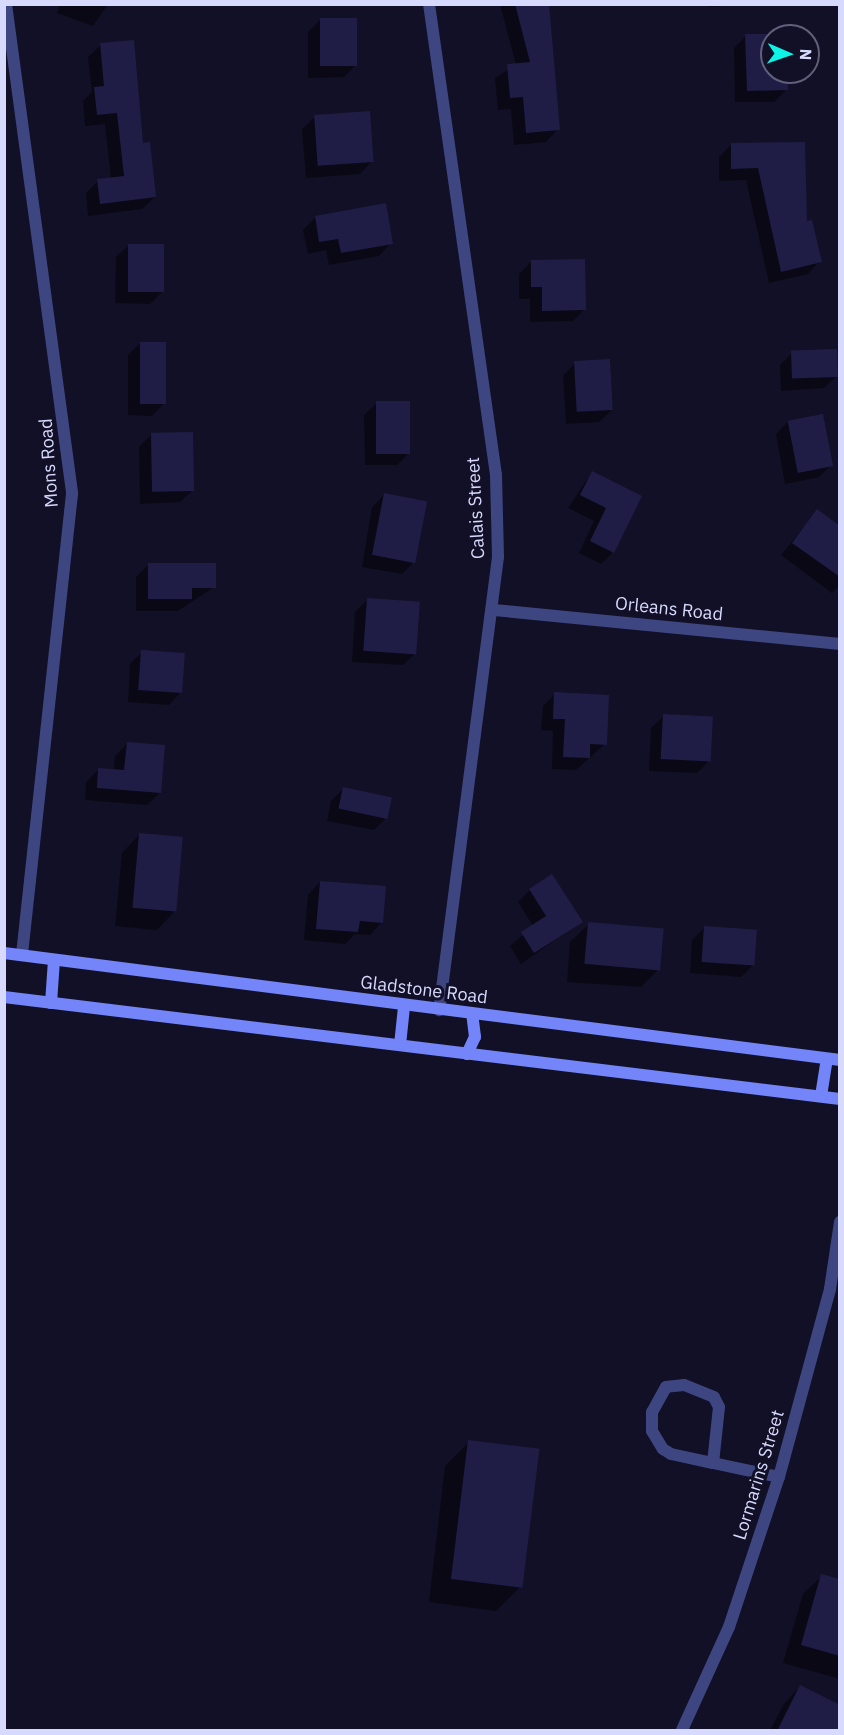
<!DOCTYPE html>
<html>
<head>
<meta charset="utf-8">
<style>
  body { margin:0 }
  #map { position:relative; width:844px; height:1735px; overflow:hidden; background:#111026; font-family:"IBM Plex Sans",sans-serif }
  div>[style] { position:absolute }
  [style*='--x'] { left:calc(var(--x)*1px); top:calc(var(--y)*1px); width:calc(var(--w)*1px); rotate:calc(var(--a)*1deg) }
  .shadow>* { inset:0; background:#0007 }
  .building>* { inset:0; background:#1f1d46; transform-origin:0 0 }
  .lane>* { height:12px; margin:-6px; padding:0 6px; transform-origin:6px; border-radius:6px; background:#3e4682 }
  .street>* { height:12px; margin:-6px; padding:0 6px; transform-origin:6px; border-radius:6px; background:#3e4682 }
  .secondary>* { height:12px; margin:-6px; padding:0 6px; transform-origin:6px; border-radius:6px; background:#7385f8 }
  span { translate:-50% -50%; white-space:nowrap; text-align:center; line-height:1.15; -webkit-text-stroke:6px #111026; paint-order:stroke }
  .street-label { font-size:18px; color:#d7d9fd }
  .frame { position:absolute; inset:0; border:6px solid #d7d9fd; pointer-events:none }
  .north { position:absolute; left:760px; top:24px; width:60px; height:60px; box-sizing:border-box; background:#111026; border:2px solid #60607c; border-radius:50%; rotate:92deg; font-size:16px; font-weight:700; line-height:24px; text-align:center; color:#d7d9fd }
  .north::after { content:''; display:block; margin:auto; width:21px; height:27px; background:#0df3e6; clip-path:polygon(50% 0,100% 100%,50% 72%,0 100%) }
</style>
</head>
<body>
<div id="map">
  <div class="shadow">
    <i style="clip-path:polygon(60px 4px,108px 4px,93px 26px,57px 13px)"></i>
    <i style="clip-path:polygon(500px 4px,547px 4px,558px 129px,546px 142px,514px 145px,511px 109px,498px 110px,495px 78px,516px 65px)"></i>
    <i style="clip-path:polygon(709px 4px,751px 4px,709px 7px)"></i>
    <i style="clip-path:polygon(321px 19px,356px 65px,344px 77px,308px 78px,308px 32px)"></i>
    <i style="clip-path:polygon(746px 36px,785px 36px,772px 36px,772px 72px,786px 72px,786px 90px,774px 102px,735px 102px,734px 48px)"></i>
    <i style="clip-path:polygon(101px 45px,141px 145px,155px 197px,142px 209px,88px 216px,86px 193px,98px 181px,111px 179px,105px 124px,85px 126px,83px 101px,92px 92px,88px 57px)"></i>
    <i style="clip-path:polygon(315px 117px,372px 161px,360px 174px,306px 178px,302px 129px)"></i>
    <i style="clip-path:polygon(804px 143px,806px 223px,820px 261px,808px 274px,769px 283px,746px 180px,719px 181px,719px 157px,731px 145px)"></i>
    <i style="clip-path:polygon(316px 217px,391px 243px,379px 256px,329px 265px,326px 250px,308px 254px,303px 230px)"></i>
    <i style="clip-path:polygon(129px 245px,162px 292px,150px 304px,115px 303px,116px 257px)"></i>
    <i style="clip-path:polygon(531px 262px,585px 309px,573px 321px,530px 322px,530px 299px,519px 299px,519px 274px)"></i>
    <i style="clip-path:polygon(140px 343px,164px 403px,152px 416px,128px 415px,128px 355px)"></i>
    <i style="clip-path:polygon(792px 353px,837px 376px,824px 388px,781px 391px,780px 365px)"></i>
    <i style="clip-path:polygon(575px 363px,612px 410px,599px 422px,566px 424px,563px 376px)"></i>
    <i style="clip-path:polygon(377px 403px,409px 453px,397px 465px,365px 465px,364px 415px)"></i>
    <i style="clip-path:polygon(788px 422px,831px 465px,819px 477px,785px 484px,776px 434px)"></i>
    <i style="clip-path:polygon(151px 435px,193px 490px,180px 502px,140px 504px,139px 447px)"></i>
    <i style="clip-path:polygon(592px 472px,640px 496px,613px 552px,601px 564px,579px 553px,594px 521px,568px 508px)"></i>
    <i style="clip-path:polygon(384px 495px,415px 561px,402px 574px,362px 567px,372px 507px)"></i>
    <i style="clip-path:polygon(817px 511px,840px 528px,840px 585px,832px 593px,781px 555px)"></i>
    <i style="clip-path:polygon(148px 565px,214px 587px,178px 611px,136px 611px,136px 577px)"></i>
    <i style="clip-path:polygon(367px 600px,416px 653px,403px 665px,352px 662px,355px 612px)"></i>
    <i style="clip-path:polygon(142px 652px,181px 692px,169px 705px,128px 702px,130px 664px)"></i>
    <i style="clip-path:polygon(555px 694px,605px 744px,576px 770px,552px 769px,553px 731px,541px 730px,543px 706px)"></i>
    <i style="clip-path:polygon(664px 716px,709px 761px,697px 773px,649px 771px,651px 728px)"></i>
    <i style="clip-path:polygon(127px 744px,160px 793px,147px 805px,85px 800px,86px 782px,99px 769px,114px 771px,115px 756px)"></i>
    <i style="clip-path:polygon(343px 789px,386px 818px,374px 830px,327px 821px,331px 801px)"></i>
    <i style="clip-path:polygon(140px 834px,175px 911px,157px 930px,115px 926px,122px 853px)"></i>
    <i style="clip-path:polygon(320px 882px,382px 922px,370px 935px,355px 934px,345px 944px,304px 940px,308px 895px)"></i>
    <i style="clip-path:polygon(530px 890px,581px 922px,521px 964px,510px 946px,533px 926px,518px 902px)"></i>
    <i style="clip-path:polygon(589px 924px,659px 969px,641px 987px,567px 982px,570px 942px)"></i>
    <i style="clip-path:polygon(705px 927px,753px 965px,741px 977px,690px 973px,692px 940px)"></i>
    <i style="clip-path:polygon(469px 1442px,520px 1587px,496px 1611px,429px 1602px,445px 1466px)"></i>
    <i style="clip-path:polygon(822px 1576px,840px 1581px,840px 1679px,783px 1663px,803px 1594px)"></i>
    <i style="clip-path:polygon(800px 1687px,840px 1730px,770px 1730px,784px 1704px)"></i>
  </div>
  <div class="building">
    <i style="clip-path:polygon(515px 4px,549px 4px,560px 130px,526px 133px,523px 97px,510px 98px,507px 64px,530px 62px)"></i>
    <i style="left:320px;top:18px;width:37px;height:48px"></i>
    <i style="clip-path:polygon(745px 34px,787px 34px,772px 36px,772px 72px,787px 72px,788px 90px,747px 91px)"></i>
    <i style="clip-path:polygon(134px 40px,143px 143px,150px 142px,156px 197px,100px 204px,97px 179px,124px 176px,117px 113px,97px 115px,94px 87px,104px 86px,100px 43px)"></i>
    <i style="left:370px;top:111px;width:51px;height:56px;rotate:86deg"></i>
    <i style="clip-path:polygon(805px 142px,807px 221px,812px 220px,822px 262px,781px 272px,758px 168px,731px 169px,731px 143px)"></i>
    <i style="clip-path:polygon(386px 203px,393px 244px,341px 253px,338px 239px,319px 242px,315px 216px)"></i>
    <i style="left:128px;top:244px;width:36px;height:48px"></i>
    <i style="clip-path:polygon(585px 259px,586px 310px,542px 311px,542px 287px,531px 287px,531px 260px)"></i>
    <i style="left:140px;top:342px;width:26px;height:62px"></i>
    <i style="left:837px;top:349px;width:28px;height:46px;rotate:88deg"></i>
    <i style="left:610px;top:359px;width:51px;height:36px;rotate:87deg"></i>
    <i style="left:376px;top:401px;width:34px;height:53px"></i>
    <i style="left:823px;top:414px;width:53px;height:36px;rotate:79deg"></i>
    <i style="left:193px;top:432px;width:59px;height:42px;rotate:89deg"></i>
    <i style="clip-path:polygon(592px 471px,642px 496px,614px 553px,590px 541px,606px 508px,580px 495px)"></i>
    <i style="left:384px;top:493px;width:44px;height:63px;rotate:11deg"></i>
    <i style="clip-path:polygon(817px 509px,840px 526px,840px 577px,792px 543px)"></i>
    <i style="clip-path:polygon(148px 563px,216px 563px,216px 588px,192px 588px,192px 599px,148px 599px)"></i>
    <i style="left:367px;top:598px;width:53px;height:53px;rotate:4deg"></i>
    <i style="left:141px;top:650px;width:44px;height:40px;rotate:4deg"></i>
    <i style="clip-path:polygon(554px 692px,609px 695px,607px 745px,590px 744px,590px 758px,563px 757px,565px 719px,553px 719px)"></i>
    <i style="left:663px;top:714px;width:50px;height:45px;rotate:3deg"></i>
    <i style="clip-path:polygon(127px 742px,165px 745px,161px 793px,97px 788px,98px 768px,124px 770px)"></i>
    <i style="left:343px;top:787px;width:50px;height:22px;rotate:12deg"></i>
    <i style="left:139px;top:833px;width:44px;height:75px;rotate:5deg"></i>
    <i style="clip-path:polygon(552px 874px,583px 922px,534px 953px,521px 932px,546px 916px,529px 889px)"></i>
    <i style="clip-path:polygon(320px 881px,386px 886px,383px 923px,360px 921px,358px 932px,316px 929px)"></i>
    <i style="left:588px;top:922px;width:76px;height:42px;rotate:5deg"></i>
    <i style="left:704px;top:926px;width:53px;height:36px;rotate:4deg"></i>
    <i style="left:468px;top:1440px;width:72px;height:140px;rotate:7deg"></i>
    <i style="clip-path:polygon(821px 1574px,840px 1579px,840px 1656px,801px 1645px)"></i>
    <i style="clip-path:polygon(800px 1685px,840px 1705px,840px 1731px,777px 1731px)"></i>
  </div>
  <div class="lane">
    <i style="--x:713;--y:1463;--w:56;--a:-83.9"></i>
    <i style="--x:719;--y:1407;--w:11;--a:-117"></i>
    <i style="--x:714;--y:1397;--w:32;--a:-158"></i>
    <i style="--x:684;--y:1385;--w:18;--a:174"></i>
    <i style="--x:666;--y:1387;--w:29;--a:119"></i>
    <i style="--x:652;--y:1412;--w:19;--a:90"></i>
    <i style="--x:652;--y:1431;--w:21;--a:59"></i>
    <i style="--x:663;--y:1449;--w:9;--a:32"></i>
    <i style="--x:671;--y:1454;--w:43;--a:12.1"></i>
    <i style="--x:713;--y:1463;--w:67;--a:12"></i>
  </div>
  <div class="street">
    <i style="--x:6;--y:4;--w:494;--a:82.3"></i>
    <i style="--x:72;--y:494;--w:464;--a:96.2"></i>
    <i style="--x:429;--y:4;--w:476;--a:81.9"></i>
    <i style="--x:496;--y:475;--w:82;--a:88.6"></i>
    <i style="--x:498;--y:557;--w:457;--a:97.4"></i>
    <i style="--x:494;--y:610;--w:348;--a:5.6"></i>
    <i style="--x:682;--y:1730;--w:113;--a:-65.5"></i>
    <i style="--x:729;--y:1627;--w:158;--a:-71.6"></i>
    <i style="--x:779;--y:1477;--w:195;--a:-74.8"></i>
    <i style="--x:830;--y:1289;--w:68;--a:-81.5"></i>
  </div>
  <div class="secondary">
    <i style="--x:4;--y:953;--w:843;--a:7.29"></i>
    <i style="--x:4;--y:997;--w:842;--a:6.96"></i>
    <i style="--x:51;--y:1003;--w:43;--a:-86"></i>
    <i style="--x:400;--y:1045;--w:39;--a:-84"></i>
    <i style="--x:467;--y:1054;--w:19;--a:-65"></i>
    <i style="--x:475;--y:1037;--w:23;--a:-97"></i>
    <i style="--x:821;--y:1096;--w:37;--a:-81"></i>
  </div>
  <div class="street-label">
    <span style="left:49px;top:463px;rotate:-94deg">Mons Road</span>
    <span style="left:476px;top:508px;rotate:-93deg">Calais Street</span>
    <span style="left:669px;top:609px;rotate:6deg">Orleans Road</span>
    <span style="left:424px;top:990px;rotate:7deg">Gladstone Road</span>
    <span style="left:759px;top:1475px;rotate:-73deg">Lormarins Street</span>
  </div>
  <div class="frame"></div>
  <div class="north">N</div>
</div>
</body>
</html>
